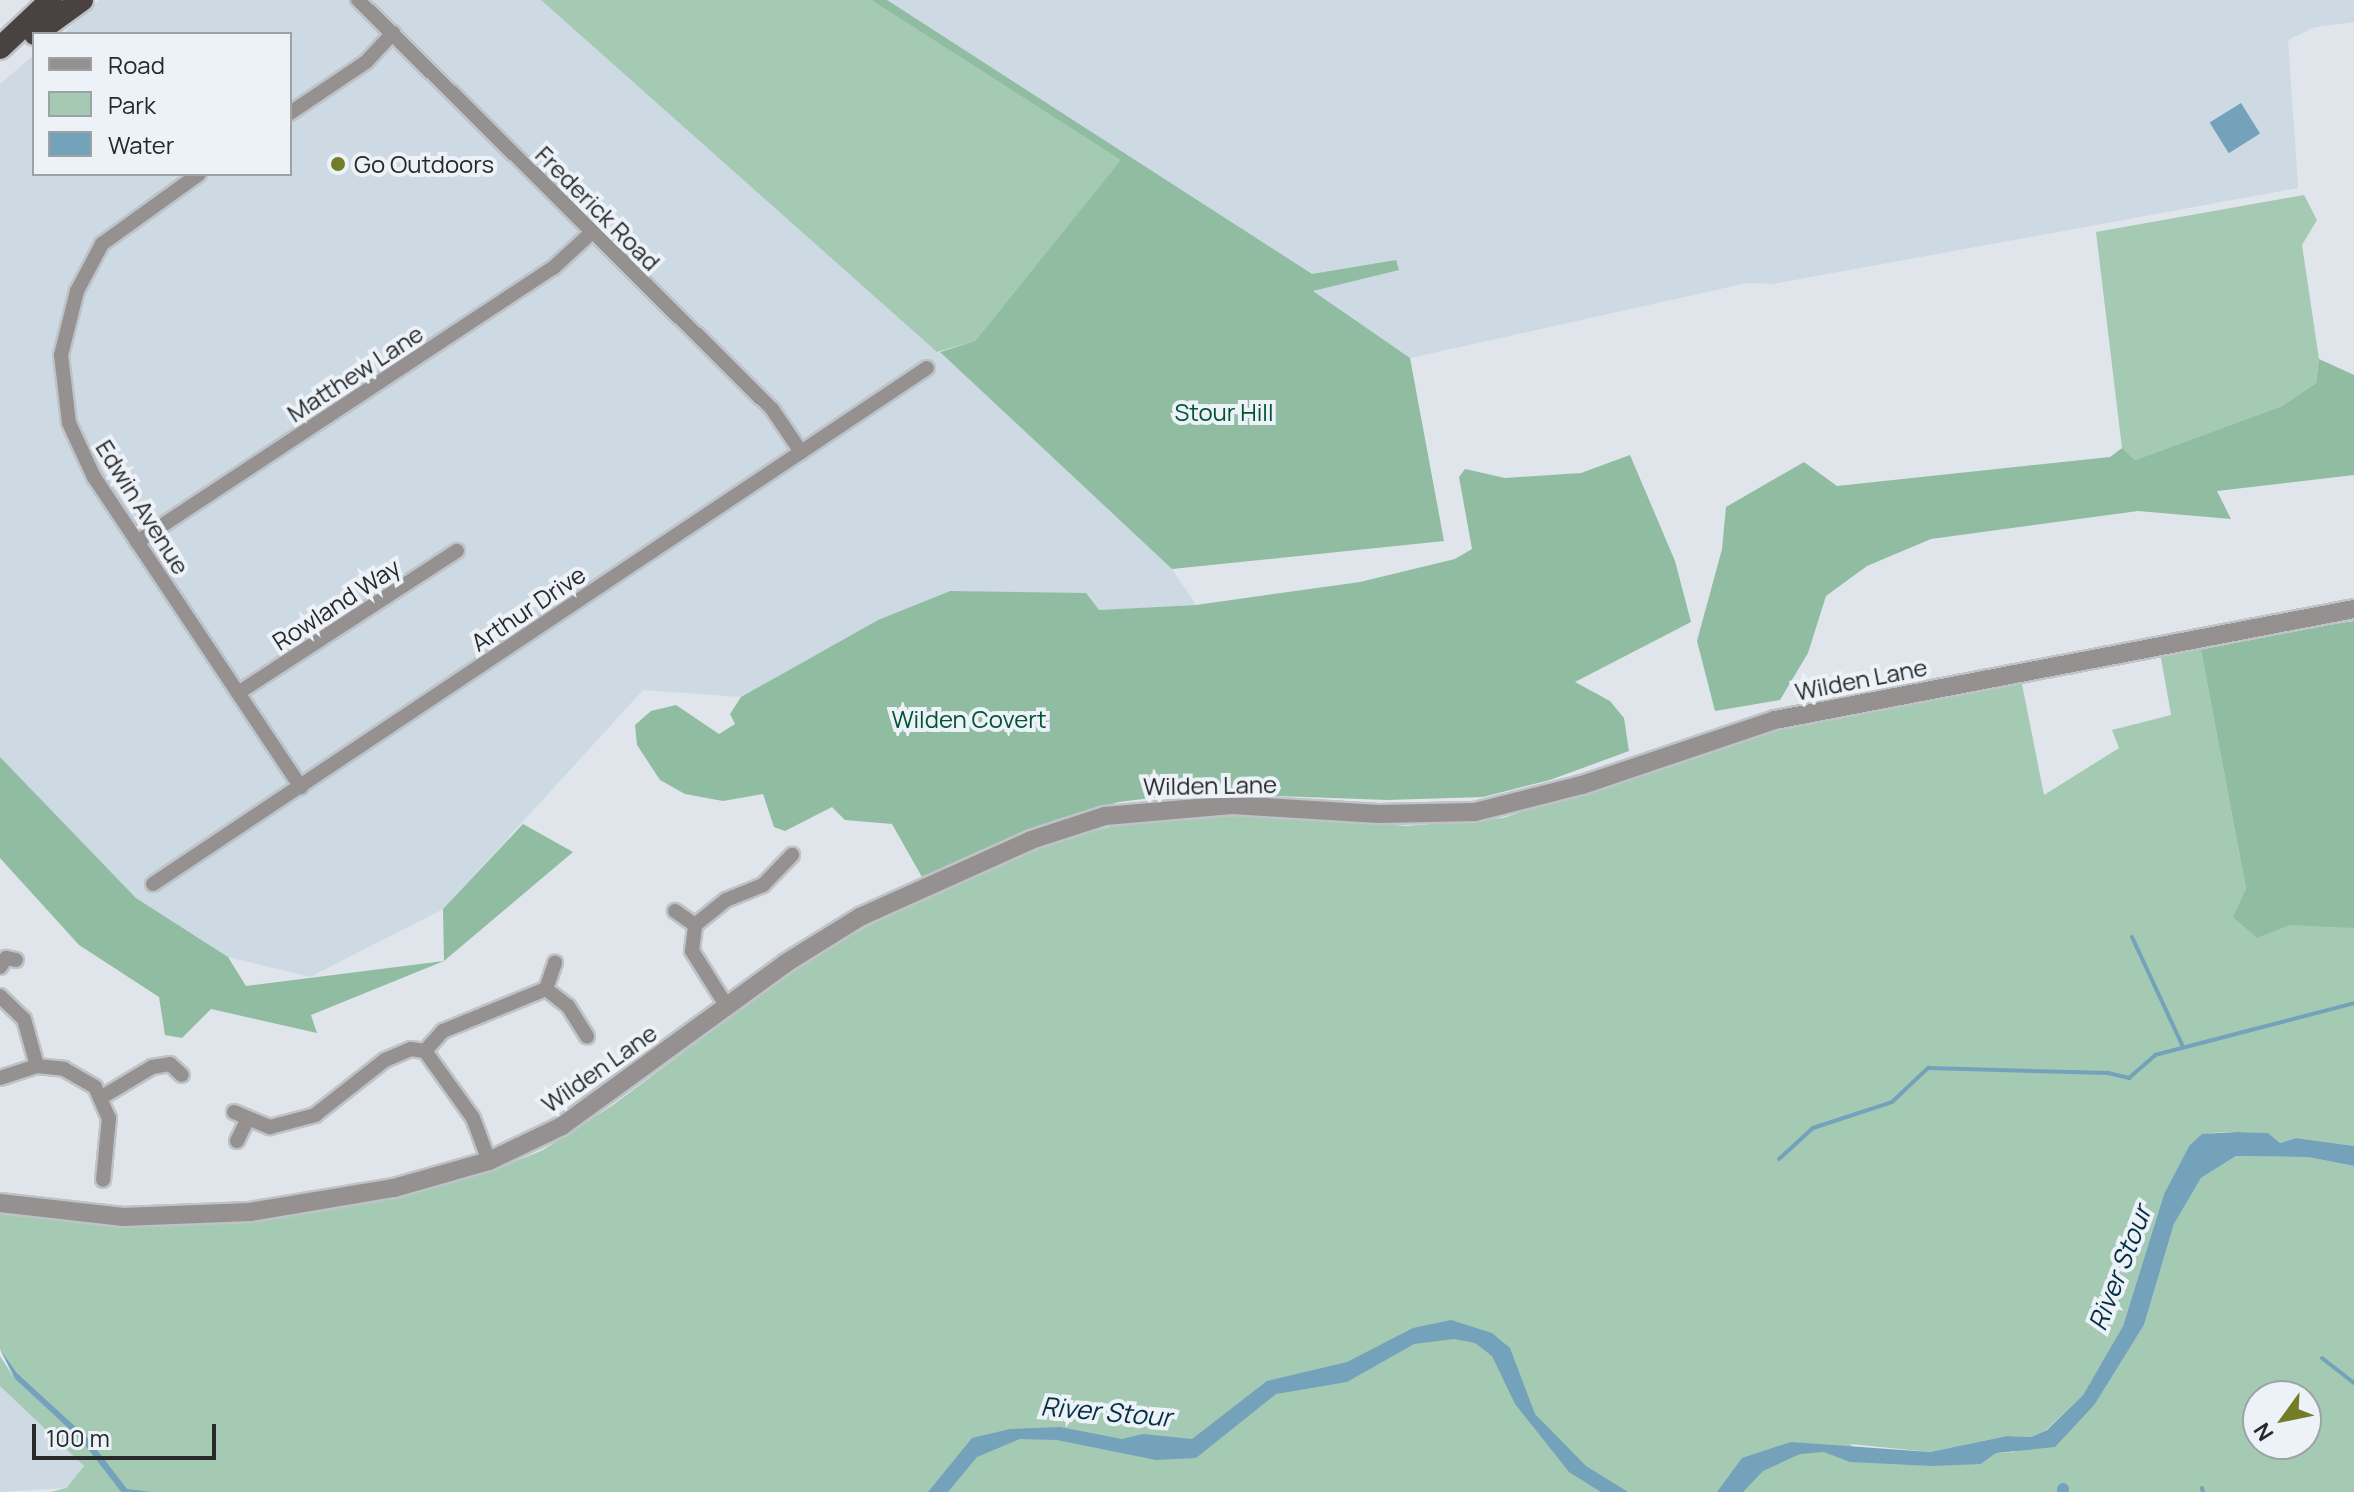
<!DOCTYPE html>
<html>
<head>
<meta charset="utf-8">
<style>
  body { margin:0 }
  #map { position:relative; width:2354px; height:1492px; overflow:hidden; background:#dfe5ea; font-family:Manrope,sans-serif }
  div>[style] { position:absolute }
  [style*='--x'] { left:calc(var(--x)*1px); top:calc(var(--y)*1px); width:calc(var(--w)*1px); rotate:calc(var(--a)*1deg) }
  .built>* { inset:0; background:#cdd9e3 }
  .green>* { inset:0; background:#a5cab4 }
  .forest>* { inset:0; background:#90bda2 }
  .water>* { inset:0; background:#73a2ba; transform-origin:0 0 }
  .stream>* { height:4px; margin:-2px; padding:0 2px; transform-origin:2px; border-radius:2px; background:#73a2ba }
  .canal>* { height:12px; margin:-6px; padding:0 6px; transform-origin:6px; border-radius:6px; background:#73a2ba }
  .roads { filter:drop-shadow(2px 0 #bec3c8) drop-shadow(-2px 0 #bec3c8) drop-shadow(0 2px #bec3c8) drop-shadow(0 -2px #bec3c8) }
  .minor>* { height:14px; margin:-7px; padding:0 7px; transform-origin:7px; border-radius:7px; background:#959190 }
  .tertiary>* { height:18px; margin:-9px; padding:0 9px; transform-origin:9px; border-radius:9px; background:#959190 }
  .trunk>* { height:22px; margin:-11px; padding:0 11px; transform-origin:11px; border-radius:11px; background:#494240 }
  .dots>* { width:22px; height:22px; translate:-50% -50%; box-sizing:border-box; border:4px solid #ecf2f7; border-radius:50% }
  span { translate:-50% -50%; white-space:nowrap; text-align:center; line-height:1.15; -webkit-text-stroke:8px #ecf2f7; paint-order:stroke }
  .poi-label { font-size:24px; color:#27292b }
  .left { translate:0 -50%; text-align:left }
  .street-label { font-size:24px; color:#27292b }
  .park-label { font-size:24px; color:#005433 }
  .water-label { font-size:26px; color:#043042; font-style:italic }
  .legend { position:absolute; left:32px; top:32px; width:260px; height:144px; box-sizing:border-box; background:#ecf2f7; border:2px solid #9da2a5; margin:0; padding:10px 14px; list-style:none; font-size:24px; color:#27292b }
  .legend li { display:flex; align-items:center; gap:16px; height:40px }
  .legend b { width:40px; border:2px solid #9da2a5 }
  .north { position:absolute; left:2242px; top:1380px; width:80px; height:80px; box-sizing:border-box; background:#ecf2f7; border:2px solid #9da2a5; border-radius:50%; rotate:237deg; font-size:22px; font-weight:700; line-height:32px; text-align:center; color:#27292b }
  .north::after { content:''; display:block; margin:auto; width:28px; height:36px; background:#737c27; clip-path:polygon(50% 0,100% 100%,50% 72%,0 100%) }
  .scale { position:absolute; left:32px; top:1424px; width:184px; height:36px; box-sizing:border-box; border:4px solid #27292b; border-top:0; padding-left:10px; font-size:24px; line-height:28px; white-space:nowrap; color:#27292b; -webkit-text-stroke:6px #ecf2f7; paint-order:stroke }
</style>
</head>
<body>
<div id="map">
  <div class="built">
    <i style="clip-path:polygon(99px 0,541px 0,940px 352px,1172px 569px,1196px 605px,1099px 610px,950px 591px,878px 620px,741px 697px,643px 690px,443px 909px,310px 977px,228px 957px,136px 898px,0 757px,0 84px,34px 55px,34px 174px,290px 174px,290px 34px,63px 34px)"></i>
    <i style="clip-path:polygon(871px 0,2354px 0,2354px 22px,2315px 27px,2288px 40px,2298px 188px,1773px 284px,1747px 283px,1410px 358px,1122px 160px)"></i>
    <i style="clip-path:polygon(0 1386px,84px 1466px,65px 1488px,0 1492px)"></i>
  </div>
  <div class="green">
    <i style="clip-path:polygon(541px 0,871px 0,1122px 160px,975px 341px,937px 352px)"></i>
    <i style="clip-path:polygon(2304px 195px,2317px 220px,2302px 245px,2319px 359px,2316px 383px,2282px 406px,2135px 460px,2122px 448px,2096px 232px)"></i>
    <i style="clip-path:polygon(evenodd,2200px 645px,2246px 889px,2354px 867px,2354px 1146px,2296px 1138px,2280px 1143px,2267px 1133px,2229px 1132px,2210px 1133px,2189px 1146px,2164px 1194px,2123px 1326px,2083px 1395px,2046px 1430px,2031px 1437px,2007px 1436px,1930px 1452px,1850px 1444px,1866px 1462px,1981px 1464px,1996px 1453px,2014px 1452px,2095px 1404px,2144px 1325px,2174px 1224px,2201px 1178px,2236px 1156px,2308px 1157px,2354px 1166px,2354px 1492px,153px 1492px,127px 1490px,88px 1438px,17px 1373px,0 1349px,0 1210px,213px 1224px,347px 1204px,490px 1172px,543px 1150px,613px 1105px,811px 957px,916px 900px,1047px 844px,1114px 826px,1184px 815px,1289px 816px,1406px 826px,1503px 818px,1776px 728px,2021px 679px,2044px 795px,2119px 748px,2112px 730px,2171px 715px,2160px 652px,2200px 645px,2258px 1396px,2306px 1396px,2306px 1444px,2258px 1444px,2258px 1396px)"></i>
    <i style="clip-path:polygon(0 1356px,15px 1379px,81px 1440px,121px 1492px,51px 1492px,66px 1488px,84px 1466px,0 1386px)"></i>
  </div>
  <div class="forest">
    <i style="clip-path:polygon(871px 0,887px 0,1312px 274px,1396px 260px,1399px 270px,1313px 291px,1410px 358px,1444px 541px,1172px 569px,940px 352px,975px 341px,1121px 160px)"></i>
    <i style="clip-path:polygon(2319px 359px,2354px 375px,2354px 475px,2217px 491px,2231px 519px,2138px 511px,1931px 539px,1867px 566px,1826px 596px,1808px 653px,1780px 700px,1715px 711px,1697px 641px,1722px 549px,1726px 507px,1804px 462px,1837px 486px,2110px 457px,2122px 448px,2135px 460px,2282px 406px,2316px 383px)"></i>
    <i style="clip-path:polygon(1630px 455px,1675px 561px,1691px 622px,1575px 682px,1610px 701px,1624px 718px,1629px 751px,1550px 780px,1483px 797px,1387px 800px,1191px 793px,1119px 802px,1055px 820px,922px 877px,892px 824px,845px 820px,832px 807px,785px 831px,774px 827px,763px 794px,723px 801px,685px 794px,660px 780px,637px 745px,635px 725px,651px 711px,676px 705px,719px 734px,735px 724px,730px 714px,741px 697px,878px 620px,950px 591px,1086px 593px,1099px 610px,1196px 605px,1360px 582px,1455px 559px,1472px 549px,1459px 477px,1465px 469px,1505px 478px,1581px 473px)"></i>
    <i style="clip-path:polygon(2354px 621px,2354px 928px,2290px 925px,2257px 938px,2233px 917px,2246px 889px,2200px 645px)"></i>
    <i style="clip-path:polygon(0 757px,136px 898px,228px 957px,246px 986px,444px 961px,443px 909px,523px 824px,573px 852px,444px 961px,311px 1015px,317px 1033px,211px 1009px,182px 1038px,165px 1035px,159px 997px,79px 945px,0 858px)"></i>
  </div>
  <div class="water">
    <i style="left:2241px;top:103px;width:36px;height:37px;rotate:58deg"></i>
    <i style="clip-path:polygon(2237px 1132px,2268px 1133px,2280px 1143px,2296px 1138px,2354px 1146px,2354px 1166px,2308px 1157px,2236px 1156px,2201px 1178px,2174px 1224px,2144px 1325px,2095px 1404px,2055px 1447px,1996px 1453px,1981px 1464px,1933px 1466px,1850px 1462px,1824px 1452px,1800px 1454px,1763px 1471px,1743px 1492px,1717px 1492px,1742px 1458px,1791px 1442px,1930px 1452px,2007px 1436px,2031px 1437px,2047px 1430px,2083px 1395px,2123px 1326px,2164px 1194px,2189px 1146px,2202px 1134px)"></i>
    <i style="clip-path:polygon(1451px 1320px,1492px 1333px,1510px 1348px,1535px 1414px,1586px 1466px,1628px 1492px,1601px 1492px,1569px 1472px,1515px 1404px,1492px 1356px,1475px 1343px,1454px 1339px,1414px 1344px,1347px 1382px,1276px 1394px,1196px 1458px,1156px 1460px,1057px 1440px,1020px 1439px,977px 1457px,948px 1492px,928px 1492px,972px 1438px,1010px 1429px,1060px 1427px,1122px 1439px,1143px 1434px,1192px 1439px,1267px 1381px,1347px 1362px,1413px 1328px)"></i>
    <i style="clip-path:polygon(0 1349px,17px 1373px,88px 1438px,127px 1489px,153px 1492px,121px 1492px,81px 1440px,15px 1379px)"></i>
  </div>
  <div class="stream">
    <i style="--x:2132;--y:937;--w:121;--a:65.1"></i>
    <i style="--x:1779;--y:1159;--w:46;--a:-42.4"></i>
    <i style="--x:1813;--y:1128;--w:83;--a:-18.2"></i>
    <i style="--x:1892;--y:1102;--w:50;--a:-43.4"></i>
    <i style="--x:1928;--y:1068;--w:180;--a:1.6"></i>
    <i style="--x:2108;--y:1073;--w:22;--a:13"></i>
    <i style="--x:2129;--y:1078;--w:35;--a:-41"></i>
    <i style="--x:2155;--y:1055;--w:206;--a:-14.6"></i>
    <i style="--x:2322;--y:1358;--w:41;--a:38"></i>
    <i style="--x:2202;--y:1488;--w:4;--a:76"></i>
  </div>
  <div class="canal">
    <i style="--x:2063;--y:1492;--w:3;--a:-90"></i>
  </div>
  <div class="roads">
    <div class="minor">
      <i style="--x:358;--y:0;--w:582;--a:44.65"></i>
      <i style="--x:772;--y:409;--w:52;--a:56"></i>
      <i style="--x:290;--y:113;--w:92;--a:-33.9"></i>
      <i style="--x:366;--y:62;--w:40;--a:-47"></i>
      <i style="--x:199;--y:174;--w:120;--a:144.2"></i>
      <i style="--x:102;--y:244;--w:53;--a:118"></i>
      <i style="--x:77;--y:291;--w:66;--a:104"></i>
      <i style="--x:61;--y:355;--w:68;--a:83.3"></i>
      <i style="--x:69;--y:423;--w:60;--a:65.2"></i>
      <i style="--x:94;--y:477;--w:373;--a:56.3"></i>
      <i style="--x:137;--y:542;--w:498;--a:-33.4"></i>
      <i style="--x:553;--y:268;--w:52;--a:-42.6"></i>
      <i style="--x:238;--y:693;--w:261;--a:-33"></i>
      <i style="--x:153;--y:884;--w:930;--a:-33.69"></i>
      <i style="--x:675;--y:911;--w:24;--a:35"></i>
      <i style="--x:0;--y:967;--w:11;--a:-56"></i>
      <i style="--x:6;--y:958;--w:10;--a:11"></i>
      <i style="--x:546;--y:989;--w:28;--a:-71"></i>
      <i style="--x:0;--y:996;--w:33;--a:44"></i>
      <i style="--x:24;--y:1019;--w:49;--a:74.5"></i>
      <i style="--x:726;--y:1005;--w:64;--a:-122.2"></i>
      <i style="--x:692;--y:951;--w:26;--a:-83"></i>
      <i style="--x:695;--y:925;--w:40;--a:-39"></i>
      <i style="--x:726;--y:900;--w:40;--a:-22"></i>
      <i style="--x:763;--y:885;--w:42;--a:-46"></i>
      <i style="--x:425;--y:1051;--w:27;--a:-48"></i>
      <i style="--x:443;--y:1031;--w:111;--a:-22.2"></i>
      <i style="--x:546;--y:989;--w:28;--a:38"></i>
      <i style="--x:568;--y:1006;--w:36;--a:58"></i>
      <i style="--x:0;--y:1078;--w:39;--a:-18"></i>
      <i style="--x:37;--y:1066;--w:27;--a:6"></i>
      <i style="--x:64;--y:1069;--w:36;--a:30"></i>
      <i style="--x:95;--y:1087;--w:34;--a:66"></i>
      <i style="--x:109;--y:1118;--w:62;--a:95.5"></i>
      <i style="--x:102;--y:1097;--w:58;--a:-31"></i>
      <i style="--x:152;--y:1067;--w:18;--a:-9"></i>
      <i style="--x:170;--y:1064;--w:16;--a:43"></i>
      <i style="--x:234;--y:1112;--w:39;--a:23"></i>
      <i style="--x:270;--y:1127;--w:47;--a:-14.9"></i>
      <i style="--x:315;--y:1115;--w:89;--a:-38.2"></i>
      <i style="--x:385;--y:1060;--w:28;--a:-23"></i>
      <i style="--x:411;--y:1049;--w:14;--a:8"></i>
      <i style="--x:425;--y:1051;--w:82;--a:54.4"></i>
      <i style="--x:473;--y:1118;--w:46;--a:69.6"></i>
      <i style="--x:237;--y:1141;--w:25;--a:-64"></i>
    </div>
    <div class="tertiary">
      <i style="--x:0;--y:1203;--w:124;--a:6.5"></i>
      <i style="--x:123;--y:1217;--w:127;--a:-2.3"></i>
      <i style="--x:250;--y:1212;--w:146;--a:-9.5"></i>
      <i style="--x:394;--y:1188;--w:99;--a:-15.9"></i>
      <i style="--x:489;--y:1161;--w:81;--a:-25.6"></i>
      <i style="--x:562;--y:1126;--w:277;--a:-36"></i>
      <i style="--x:786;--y:963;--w:87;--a:-31.9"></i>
      <i style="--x:860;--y:917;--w:188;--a:-24.2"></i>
      <i style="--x:1031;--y:840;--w:78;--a:-18"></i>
      <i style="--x:1105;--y:816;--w:127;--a:-5"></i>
      <i style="--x:1232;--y:805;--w:147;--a:3.5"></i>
      <i style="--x:1379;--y:814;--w:96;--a:-1.2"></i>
      <i style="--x:1475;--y:812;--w:110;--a:-14.2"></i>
      <i style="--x:1582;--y:785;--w:204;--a:-18.6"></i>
      <i style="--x:1775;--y:720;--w:590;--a:-10.85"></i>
    </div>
    <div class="trunk">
      <i style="--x:35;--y:34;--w:58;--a:-35.9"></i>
      <i style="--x:0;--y:48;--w:70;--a:-43.3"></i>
    </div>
  </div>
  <div class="dots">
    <i style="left:338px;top:164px;background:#737c27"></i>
  </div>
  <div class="poi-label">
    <span class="left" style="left:354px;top:164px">Go Outdoors</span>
  </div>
  <div class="street-label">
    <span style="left:598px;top:208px;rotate:45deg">Frederick Road</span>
    <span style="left:355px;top:373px;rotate:-33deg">Matthew Lane</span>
    <span style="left:143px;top:507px;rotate:58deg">Edwin Avenue</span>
    <span style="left:336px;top:604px;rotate:-33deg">Rowland Way</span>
    <span style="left:528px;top:608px;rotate:-34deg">Arthur Drive</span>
    <span style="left:1861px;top:679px;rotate:-11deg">Wilden Lane</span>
    <span style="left:1210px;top:785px;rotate:-1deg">Wilden Lane</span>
    <span style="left:599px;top:1068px;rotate:-35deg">Wilden Lane</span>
  </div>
  <div class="park-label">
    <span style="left:1224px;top:412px">Stour Hill</span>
    <span style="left:969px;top:719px">Wilden Covert</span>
  </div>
  <div class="water-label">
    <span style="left:2120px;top:1268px;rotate:-69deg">River Stour</span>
    <span style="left:1106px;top:1412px;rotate:5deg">River Stour</span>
  </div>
  <ul class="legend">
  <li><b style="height:10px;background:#959190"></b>Road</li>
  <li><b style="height:22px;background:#a5cab4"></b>Park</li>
  <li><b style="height:22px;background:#73a2ba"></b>Water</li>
  </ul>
  <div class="north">N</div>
  <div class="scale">100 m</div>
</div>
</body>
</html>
